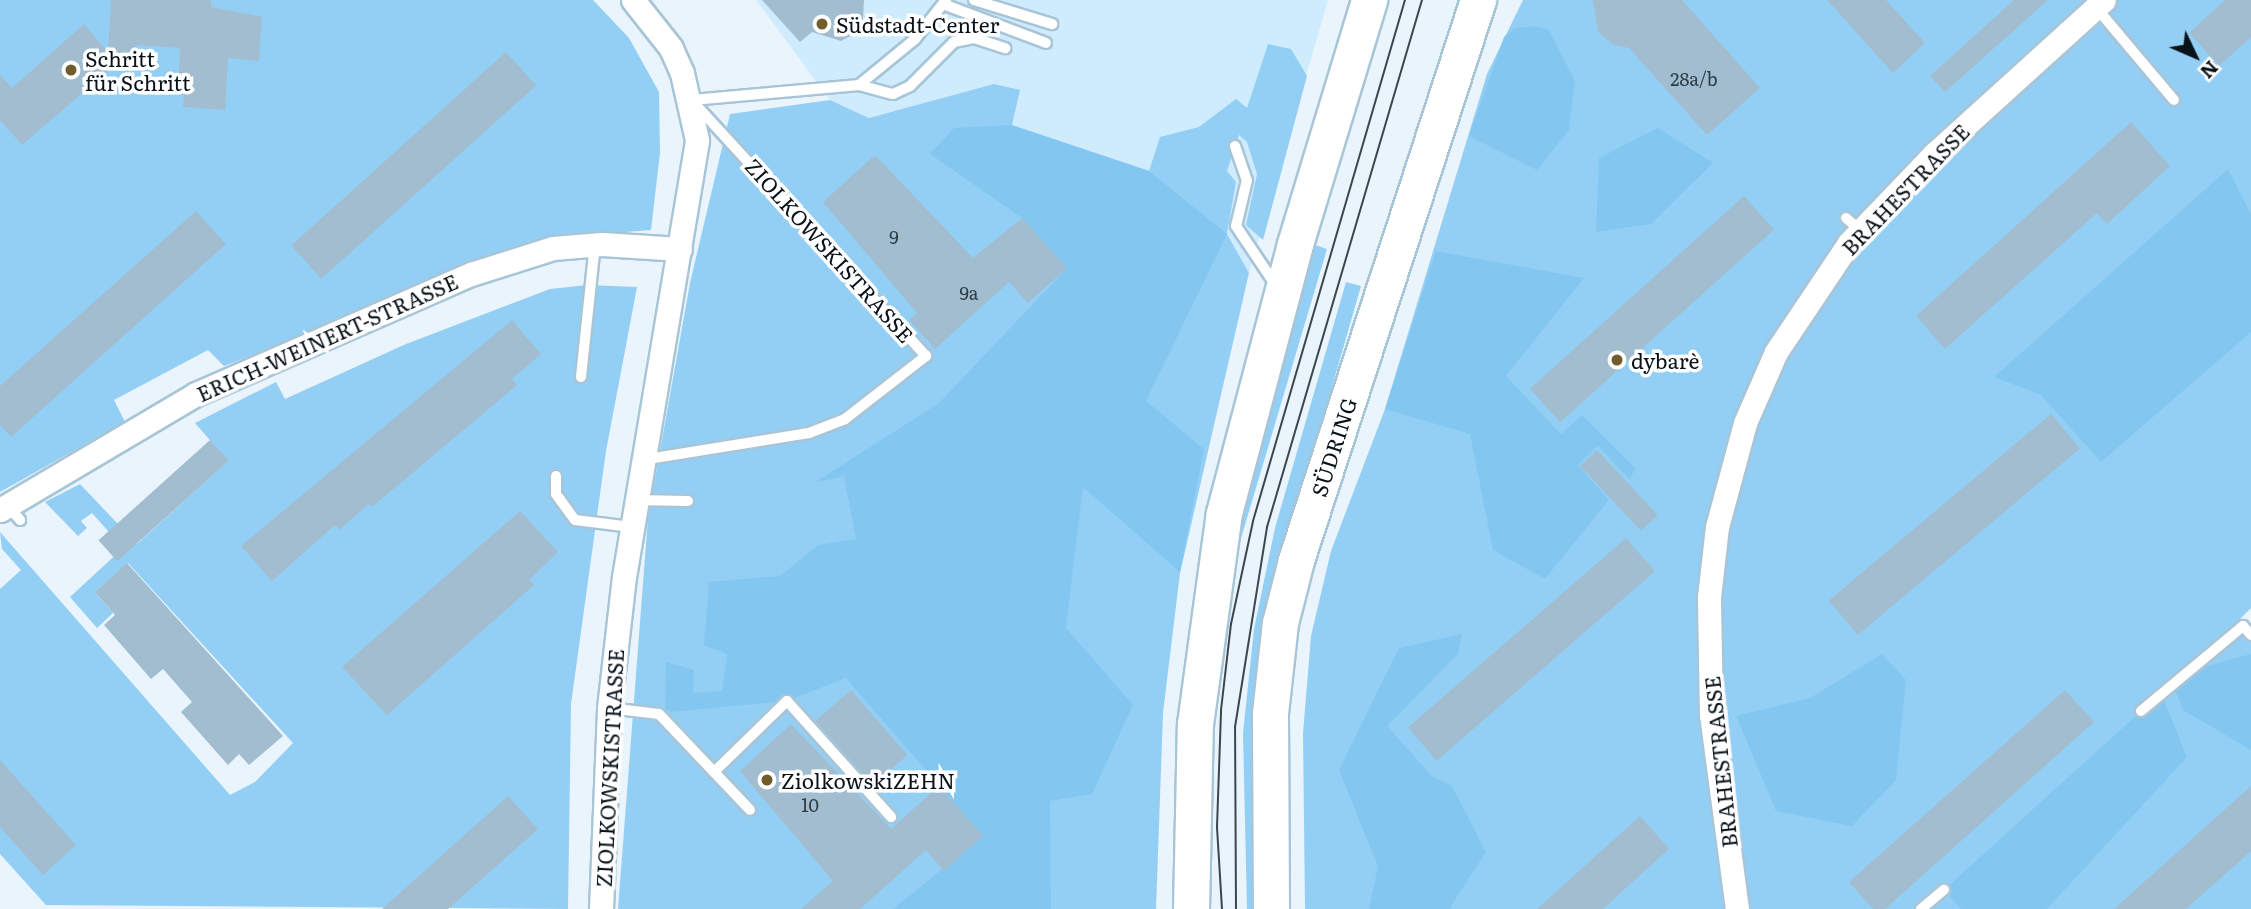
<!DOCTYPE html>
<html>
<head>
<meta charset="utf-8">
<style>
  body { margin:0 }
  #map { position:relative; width:2251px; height:909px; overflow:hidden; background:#e9f4fc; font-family:Literata,serif }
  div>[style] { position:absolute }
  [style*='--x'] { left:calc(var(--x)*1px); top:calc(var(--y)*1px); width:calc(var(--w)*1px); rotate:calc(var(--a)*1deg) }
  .built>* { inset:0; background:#cfecff }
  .green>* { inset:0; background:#93cff4 }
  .forest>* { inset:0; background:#83c7f0 }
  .building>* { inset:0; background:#a1bdcf; transform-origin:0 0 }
  .roads { filter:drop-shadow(2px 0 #a8c5d7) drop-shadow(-2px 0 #a8c5d7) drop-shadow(0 2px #a8c5d7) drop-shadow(0 -2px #a8c5d7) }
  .lane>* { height:10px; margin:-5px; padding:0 5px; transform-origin:5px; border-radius:5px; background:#fff }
  .street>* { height:23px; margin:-11.5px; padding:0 11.5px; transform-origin:11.5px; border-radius:11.5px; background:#fff }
  .primary>* { height:35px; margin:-17.5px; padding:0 17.5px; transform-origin:17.5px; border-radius:17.5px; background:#fff }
  .tram>* { height:2px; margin:-1px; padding:0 1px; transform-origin:1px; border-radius:1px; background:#3c464d }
  .dots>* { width:19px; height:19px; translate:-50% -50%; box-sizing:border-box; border:4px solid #fff; border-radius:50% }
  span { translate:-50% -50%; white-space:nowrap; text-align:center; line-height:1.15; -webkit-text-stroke:7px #fff; paint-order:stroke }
  .number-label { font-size:18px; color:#2e3d46 }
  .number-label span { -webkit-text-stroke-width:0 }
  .poi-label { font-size:21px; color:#081218 }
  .left { translate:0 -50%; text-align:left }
  .street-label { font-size:21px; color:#081218 }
  .north { position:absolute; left:2160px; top:21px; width:70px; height:70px; -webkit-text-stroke:5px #fff; paint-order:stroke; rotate:134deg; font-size:19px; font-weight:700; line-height:28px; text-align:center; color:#081218 }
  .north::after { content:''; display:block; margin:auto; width:24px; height:32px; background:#081218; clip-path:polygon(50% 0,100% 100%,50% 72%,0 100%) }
</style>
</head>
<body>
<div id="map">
  <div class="built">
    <i style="clip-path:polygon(756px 0,1328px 0,1249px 273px,1227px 234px,1012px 125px,942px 99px,869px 118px,830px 100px)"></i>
  </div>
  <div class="green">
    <i style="clip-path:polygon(0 0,593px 0,629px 38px,659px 92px,660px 153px,651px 230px,549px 238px,468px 261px,346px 319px,224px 366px,208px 350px,114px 400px,125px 422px,0 492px)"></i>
    <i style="clip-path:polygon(1523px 0,2251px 0,2251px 608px,2236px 623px,2251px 641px,2251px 909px,1305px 909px,1303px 733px,1311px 636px,1331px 551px,1385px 409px,1487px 74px)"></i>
    <i style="clip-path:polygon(1268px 44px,1291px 49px,1307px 76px,1263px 240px,1246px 225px,1257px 174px,1247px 142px,1239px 135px,1227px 171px,1236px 182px,1227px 234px,1249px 273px,1180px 573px,1163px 713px,1156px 909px,618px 909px,648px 518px,690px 283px,730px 114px,830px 100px,869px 118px,994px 84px,1020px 90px,1012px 125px,1149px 171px,1160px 137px,1199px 127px,1236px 99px,1247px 108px)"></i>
    <i style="clip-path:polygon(1309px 243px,1327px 249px,1239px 545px,1249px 480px)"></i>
    <i style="clip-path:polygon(1346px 282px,1361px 286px,1271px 599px,1260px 909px,1247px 909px,1243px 733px,1254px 629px,1275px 528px)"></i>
    <i style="clip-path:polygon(587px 285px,637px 287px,606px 451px,571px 704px,568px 909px,46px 905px,0 854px,0 589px,21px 570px,2px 549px,0 532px,230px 795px,255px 782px,293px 743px,128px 563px,95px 592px,113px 613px,97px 628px,70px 597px,123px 548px,92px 513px,81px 521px,87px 528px,78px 536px,45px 502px,80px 484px,137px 544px,228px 461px,195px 423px,276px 382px,285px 399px,406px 344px,550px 289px)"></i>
  </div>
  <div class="forest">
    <i style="clip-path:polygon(1535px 26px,1549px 30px,1575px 81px,1569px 130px,1537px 170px,1469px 136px,1504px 37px,1515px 28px)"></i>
    <i style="clip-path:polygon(1011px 125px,1149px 171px,1227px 234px,1146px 401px,1204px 449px,1180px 572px,1083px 487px,1066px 628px,1133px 705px,1092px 794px,1050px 801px,1051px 909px,893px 909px,983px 836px,846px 678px,787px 701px,671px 712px,665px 709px,666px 662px,694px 670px,693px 693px,722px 691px,727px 654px,704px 645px,709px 582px,780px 576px,818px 545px,856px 539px,844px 476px,814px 483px,939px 403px,1067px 268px,1022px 218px,930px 154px,954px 128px)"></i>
    <i style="clip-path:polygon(1658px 128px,1713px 163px,1651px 224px,1596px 232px,1599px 158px)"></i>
    <i style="clip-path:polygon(2228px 169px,2251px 214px,2251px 332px,2101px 462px,2041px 395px,1994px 377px)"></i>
    <i style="clip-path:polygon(1436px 251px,1584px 278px,1506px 376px,1561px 434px,1582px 415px,1635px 468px,1630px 480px,1598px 446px,1578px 465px,1609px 500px,1545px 579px,1493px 550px,1470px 434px,1385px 409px)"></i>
    <i style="clip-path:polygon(1462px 634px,1458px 654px,1387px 726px,1432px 776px,1452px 786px,1486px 852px,1449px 909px,1369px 909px,1378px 866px,1339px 770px,1399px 648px)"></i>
    <i style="clip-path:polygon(1882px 654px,1906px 680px,1896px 780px,1852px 826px,1776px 811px,1736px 716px,1810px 698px)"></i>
    <i style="clip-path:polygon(2251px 654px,2251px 750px,2183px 710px,2175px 689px,2200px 668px)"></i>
    <i style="clip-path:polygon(2161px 693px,2187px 757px,2047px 909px,1961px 909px,1944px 890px)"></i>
  </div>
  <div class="building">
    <i style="clip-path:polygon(111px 0,211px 0,211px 7px,262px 17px,259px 61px,228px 58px,225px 110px,183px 107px,185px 82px,178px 82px,180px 48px,138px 45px,22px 145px,0 120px,0 75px,12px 88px,84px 24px,108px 52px)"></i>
    <i style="clip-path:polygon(762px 0,864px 0,863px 20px,854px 34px,841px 41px,812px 32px,800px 42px)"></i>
    <i style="clip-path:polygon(1593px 0,1682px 0,1760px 88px,1707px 135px,1629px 48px,1614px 45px,1598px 32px)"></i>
    <i style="clip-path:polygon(1827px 0,1886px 0,1925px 43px,1893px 73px)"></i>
    <i style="clip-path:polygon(2014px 0,2048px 0,1945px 92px,1930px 76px)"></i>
    <i style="clip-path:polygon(2225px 0,2251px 0,2251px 37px,2219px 66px,2189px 33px)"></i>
    <i style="left:506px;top:52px;width:45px;height:289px;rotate:48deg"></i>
    <i style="clip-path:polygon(2131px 122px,2170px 166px,2107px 224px,2097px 213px,1945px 349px,1916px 316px)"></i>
    <i style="clip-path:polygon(875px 155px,973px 258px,1022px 218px,1067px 268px,1028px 303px,1009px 282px,935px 349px,909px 320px,917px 313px,823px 202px)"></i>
    <i style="left:1744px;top:196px;width:45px;height:288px;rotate:48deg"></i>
    <i style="clip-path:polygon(196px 211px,226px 244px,11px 437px,0 425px,0 386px)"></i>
    <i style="clip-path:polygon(512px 320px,541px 354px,512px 379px,517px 385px,372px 507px,369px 504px,339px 530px,335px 525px,272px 581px,241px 546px)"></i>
    <i style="left:2051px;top:414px;width:45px;height:290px;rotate:50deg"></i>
    <i style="left:210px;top:440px;width:28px;height:150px;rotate:48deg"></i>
    <i style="left:1597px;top:450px;width:89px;height:23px;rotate:47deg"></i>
    <i style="clip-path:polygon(520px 511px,558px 552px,529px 580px,534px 585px,387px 715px,342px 667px)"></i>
    <i style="left:1626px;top:538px;width:44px;height:289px;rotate:49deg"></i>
    <i style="clip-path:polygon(127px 563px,283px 736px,249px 765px,239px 754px,228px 765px,181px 712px,192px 702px,163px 669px,151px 679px,104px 625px,115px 615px,95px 592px)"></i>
    <i style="left:851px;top:690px;width:86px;height:47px;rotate:49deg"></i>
    <i style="clip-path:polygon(2065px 690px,2094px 722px,1885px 909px,1873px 909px,1849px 882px)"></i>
    <i style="clip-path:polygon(791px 724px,891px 829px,939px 786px,983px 836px,944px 871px,926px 850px,860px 909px,801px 909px,833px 881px,740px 771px)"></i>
    <i style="clip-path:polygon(0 760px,76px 845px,43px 875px,0 827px)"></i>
    <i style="clip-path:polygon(2251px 786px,2251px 851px,2186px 909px,2114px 909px)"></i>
    <i style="clip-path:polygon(508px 796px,538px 829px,448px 909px,382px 909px)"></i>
    <i style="clip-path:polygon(1640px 816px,1669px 849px,1650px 866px,1603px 909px,1537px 909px)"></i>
  </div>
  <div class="roads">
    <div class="lane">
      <i style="--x:974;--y:0;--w:82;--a:17.1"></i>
      <i style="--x:943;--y:4;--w:110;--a:20.7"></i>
      <i style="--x:2094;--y:5;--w:124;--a:49.9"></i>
      <i style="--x:859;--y:85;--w:35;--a:15"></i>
      <i style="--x:893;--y:94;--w:19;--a:-25"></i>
      <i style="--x:910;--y:86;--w:62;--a:-45"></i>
      <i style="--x:954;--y:42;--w:20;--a:-11"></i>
      <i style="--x:974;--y:38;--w:33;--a:18"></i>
      <i style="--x:692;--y:100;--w:168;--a:-5.1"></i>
      <i style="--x:859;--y:85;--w:72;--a:-39.4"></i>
      <i style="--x:915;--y:39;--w:50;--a:-51.5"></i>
      <i style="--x:1235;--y:146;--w:36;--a:71"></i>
      <i style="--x:1247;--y:180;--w:47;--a:103.4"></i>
      <i style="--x:1236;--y:226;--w:70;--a:56.1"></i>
      <i style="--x:1846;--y:218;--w:18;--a:41"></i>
      <i style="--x:581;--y:377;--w:134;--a:-84"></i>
      <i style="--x:642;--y:460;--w:169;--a:-9.2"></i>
      <i style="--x:809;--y:433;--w:39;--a:-21"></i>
      <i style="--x:845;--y:419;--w:103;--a:-37.9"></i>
      <i style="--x:926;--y:356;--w:343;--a:-132.5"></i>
      <i style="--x:556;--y:476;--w:18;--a:90"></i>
      <i style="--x:556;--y:494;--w:32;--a:54"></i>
      <i style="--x:575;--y:520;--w:57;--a:7"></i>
      <i style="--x:635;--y:500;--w:53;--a:1.1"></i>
      <i style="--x:7;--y:505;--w:20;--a:49"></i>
      <i style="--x:609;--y:708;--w:50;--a:6.8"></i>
      <i style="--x:659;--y:714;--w:132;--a:46.5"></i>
      <i style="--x:2141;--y:711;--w:133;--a:-39.8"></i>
      <i style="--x:2243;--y:626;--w:12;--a:48"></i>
      <i style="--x:714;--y:772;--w:102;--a:-44.2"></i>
      <i style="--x:787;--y:701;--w:156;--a:48.1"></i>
      <i style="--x:1921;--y:909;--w:30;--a:-40"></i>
    </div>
    <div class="street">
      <i style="--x:0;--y:510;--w:228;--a:-30.6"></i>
      <i style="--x:196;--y:394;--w:300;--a:-23.6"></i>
      <i style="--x:471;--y:274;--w:86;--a:-17.6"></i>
      <i style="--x:553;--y:248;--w:49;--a:-4.7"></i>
      <i style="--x:602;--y:244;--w:78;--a:3.7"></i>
      <i style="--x:601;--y:909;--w:201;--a:-87.7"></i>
      <i style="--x:609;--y:708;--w:132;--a:-83.5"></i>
      <i style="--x:624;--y:577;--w:443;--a:-80.5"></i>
      <i style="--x:697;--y:140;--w:69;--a:-102.6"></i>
      <i style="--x:682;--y:73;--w:27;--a:-114"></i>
      <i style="--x:671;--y:48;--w:61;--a:-128.4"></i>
      <i style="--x:1737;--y:909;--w:196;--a:-97.6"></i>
      <i style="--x:1711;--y:715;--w:118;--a:-91"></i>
      <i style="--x:1709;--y:597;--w:70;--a:-83.5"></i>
      <i style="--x:1717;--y:527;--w:108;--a:-74.9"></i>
      <i style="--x:1745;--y:423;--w:77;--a:-66.4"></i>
      <i style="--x:1776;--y:352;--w:131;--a:-56.2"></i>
      <i style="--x:1849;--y:243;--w:123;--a:-46.3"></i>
      <i style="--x:1934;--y:154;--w:229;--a:-42.2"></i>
    </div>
    <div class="primary">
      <i style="--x:1191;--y:909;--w:185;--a:-88.8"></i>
      <i style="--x:1195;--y:724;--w:213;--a:-82.2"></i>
      <i style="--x:1224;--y:513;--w:278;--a:-75.2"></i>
      <i style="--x:1295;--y:244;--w:255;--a:-73.1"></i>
      <i style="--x:1271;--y:909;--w:196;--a:-90.3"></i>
      <i style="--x:1270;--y:713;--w:91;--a:-83.7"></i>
      <i style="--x:1280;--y:623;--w:65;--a:-75.7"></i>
      <i style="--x:1296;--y:560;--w:589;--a:-72"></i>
    </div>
  </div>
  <div class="tram">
    <i style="--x:1222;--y:909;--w:82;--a:-93.5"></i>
    <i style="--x:1217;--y:827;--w:117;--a:-88"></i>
    <i style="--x:1221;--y:710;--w:87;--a:-83.4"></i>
    <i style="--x:1231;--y:624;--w:105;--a:-77.9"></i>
    <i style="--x:1253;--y:521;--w:543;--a:-73.74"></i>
    <i style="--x:1236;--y:909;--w:182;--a:-90.3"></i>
    <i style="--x:1235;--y:727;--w:203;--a:-80.9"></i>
    <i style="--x:1267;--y:527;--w:549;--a:-73.61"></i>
  </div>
  <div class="dots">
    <i style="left:822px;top:24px;background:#715c2b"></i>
    <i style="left:71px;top:70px;background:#715c2b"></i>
    <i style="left:1617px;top:360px;background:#715c2b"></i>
    <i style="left:767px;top:780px;background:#715c2b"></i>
  </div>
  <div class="number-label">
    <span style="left:1694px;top:79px">28a/b</span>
    <span style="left:894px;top:237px">9</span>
    <span style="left:969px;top:293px">9a</span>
    <span style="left:810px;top:805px">10</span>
  </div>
  <div class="poi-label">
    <span class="left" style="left:836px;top:24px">Südstadt-Center</span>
    <span class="left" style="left:85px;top:70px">Schritt<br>für Schritt</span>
    <span class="left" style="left:1631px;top:360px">dybarè</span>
    <span class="left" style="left:781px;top:780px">ZiolkowskiZEHN</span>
  </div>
  <div class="street-label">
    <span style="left:1905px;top:189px;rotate:-46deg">BRAHESTRASSE</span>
    <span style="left:830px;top:250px;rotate:48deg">ZIOLKOWSKISTRASSE</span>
    <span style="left:327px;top:337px;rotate:-24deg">ERICH-WEINERT-STRASSE</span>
    <span style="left:1333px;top:447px;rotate:-72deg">SÜDRING</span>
    <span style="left:1720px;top:762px;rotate:-96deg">BRAHESTRASSE</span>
    <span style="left:609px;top:768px;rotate:-87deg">ZIOLKOWSKISTRASSE</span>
  </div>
  <div class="north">N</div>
</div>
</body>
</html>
